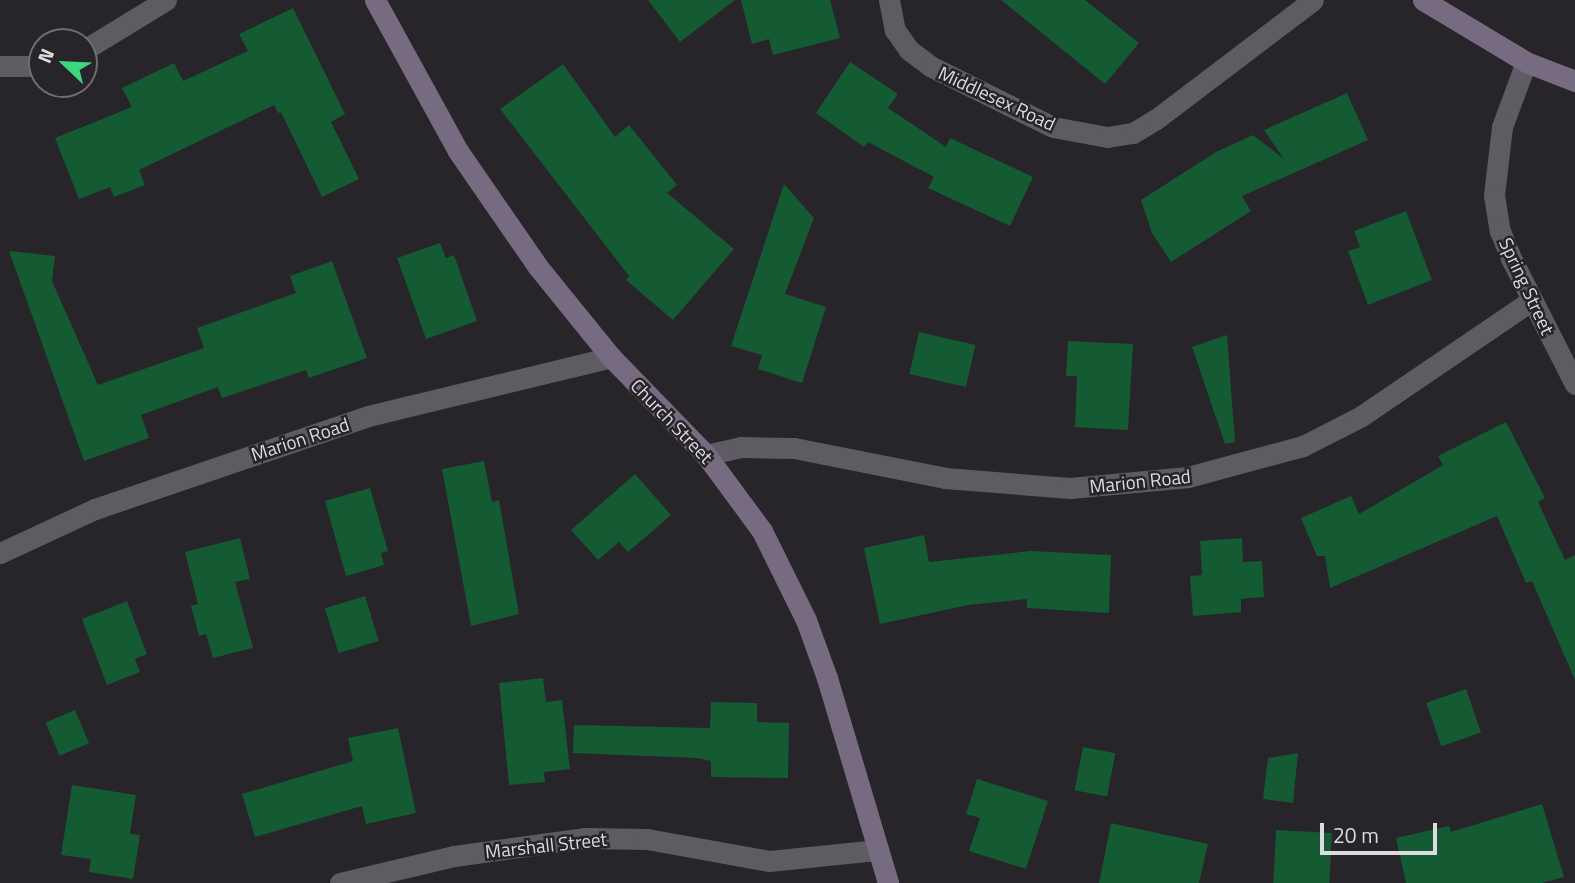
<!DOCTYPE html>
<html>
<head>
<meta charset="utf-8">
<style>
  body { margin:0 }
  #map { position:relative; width:1575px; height:883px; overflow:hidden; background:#27242a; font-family:"Titillium Web",sans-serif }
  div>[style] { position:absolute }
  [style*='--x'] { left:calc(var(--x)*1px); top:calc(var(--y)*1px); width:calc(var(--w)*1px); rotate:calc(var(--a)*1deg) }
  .building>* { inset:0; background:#145a32; transform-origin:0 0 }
  .street>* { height:21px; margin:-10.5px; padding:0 10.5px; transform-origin:10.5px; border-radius:10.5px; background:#5f5b62 }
  .secondary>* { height:21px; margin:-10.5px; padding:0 10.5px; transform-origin:10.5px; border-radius:10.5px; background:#766b81 }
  span { translate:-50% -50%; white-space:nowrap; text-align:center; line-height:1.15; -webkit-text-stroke:5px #27242a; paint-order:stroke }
  .street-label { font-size:19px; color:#dddbdf }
  .north { position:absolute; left:28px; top:28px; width:70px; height:70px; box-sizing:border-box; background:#27242a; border:2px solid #706d72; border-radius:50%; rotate:293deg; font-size:19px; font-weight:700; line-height:28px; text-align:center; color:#dddbdf }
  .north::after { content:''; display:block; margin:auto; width:24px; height:32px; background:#3cd77e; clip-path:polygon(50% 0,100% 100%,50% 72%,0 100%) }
  .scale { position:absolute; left:1320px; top:823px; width:117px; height:32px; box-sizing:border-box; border:4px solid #dddbdf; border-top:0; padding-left:9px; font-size:21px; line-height:24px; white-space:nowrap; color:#dddbdf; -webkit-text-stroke:5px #27242a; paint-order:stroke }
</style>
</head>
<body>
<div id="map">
  <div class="building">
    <i style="clip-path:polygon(648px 0,735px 0,680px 42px)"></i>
    <i style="clip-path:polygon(741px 0,830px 0,840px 38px,773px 55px,769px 39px,752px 44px)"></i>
    <i style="clip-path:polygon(1001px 0,1085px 0,1139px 43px,1105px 84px)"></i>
    <i style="clip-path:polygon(293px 8px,345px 114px,331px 122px,359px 179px,322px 197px,281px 112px,278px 113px,274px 105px,139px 170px,145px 185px,114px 197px,110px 187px,79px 199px,55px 138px,132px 107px,122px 88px,174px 63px,183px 81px,248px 51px,239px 34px)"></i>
    <i style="clip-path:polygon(850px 62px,898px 94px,888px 108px,946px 147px,950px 138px,1033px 177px,1010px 226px,928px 188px,934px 177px,868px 142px,864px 147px,816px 113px)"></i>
    <i style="clip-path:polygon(563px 64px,615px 137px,629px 125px,677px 185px,667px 193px,734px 249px,673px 320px,626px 280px,629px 276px,500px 109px)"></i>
    <i style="clip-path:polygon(1347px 93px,1368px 140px,1242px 196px,1251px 211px,1171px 262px,1152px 233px,1141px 200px,1216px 152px,1253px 135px,1284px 159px,1264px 130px)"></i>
    <i style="clip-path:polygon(784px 184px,814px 218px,785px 294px,826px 307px,802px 383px,758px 369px,762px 355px,731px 346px)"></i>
    <i style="clip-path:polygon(1406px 211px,1432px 280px,1368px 305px,1348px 251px,1360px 247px,1354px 231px)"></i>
    <i style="clip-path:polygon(440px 243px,446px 258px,454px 255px,477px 321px,426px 339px,397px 258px)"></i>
    <i style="clip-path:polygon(9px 251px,55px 256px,52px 281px,98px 385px,204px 348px,197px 328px,296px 293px,290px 276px,332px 261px,367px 358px,309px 378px,306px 370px,222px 398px,218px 387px,141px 415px,149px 438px,84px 461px)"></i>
    <i style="left:919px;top:332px;width:58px;height:43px;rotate:13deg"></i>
    <i style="clip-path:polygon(1227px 335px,1235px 442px,1225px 444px,1192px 347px)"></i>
    <i style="clip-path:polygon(1068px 341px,1133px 344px,1128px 430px,1075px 427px,1077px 376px,1066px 376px)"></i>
    <i style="clip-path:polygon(1506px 422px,1545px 498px,1538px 502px,1565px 560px,1575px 555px,1575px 680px,1532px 581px,1526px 583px,1497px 516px,1330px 588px,1325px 556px,1317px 556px,1301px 518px,1351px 496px,1359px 514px,1443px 465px,1438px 456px)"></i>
    <i style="clip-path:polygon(484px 461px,492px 502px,499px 500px,519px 614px,471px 626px,442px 469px)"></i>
    <i style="clip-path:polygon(635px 474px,671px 515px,628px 552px,619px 542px,598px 560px,571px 530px)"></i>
    <i style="clip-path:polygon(370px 488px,388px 551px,381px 553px,384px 565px,346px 576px,325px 501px)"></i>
    <i style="clip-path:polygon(924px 535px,929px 562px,1031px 551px,1111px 555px,1109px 613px,1027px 608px,1027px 599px,968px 605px,880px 624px,864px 548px)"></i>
    <i style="clip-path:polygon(240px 538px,250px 579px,235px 582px,253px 648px,213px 658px,206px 634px,199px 636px,191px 606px,198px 604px,185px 552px)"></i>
    <i style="clip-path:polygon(1242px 538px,1243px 562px,1262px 561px,1264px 597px,1241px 599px,1241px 612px,1193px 616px,1190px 576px,1202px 575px,1200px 541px)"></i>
    <i style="left:365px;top:596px;width:47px;height:42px;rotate:73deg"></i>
    <i style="clip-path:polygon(127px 601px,147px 654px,135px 659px,140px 672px,107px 685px,82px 619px)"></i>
    <i style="clip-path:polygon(543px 678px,546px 702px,562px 700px,570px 769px,544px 772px,545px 782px,509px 785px,499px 683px)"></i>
    <i style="left:1466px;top:689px;width:46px;height:42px;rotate:71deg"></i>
    <i style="clip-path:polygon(711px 702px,757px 703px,757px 722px,789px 723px,788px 778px,711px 777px,711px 761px,697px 758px,573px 753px,574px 725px,710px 728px)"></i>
    <i style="left:75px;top:710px;width:36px;height:32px;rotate:67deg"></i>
    <i style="clip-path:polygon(398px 728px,416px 813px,366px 824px,362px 806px,255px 837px,242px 794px,353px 761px,348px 738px)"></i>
    <i style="left:1083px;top:747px;width:33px;height:44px;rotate:11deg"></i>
    <i style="clip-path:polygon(1298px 753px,1293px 803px,1263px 799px,1268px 758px)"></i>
    <i style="clip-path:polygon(977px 779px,1048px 801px,1026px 869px,969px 851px,980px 818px,966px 814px)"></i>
    <i style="clip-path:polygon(72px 785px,136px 795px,130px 834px,140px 835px,133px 879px,89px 872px,91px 859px,61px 855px)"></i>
    <i style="clip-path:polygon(1542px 804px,1564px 877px,1542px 883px,1406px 883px,1396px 838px,1449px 826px,1451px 832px)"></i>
    <i style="clip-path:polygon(1111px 823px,1208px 844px,1199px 883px,1099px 883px)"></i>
    <i style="left:1276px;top:830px;width:56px;height:53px;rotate:3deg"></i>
  </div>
  <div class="street">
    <i style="--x:889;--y:0;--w:31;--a:79"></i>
    <i style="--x:895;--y:30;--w:24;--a:55"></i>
    <i style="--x:909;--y:50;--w:26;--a:37"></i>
    <i style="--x:930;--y:66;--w:137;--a:26.4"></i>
    <i style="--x:1053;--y:127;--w:55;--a:10.5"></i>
    <i style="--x:1107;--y:137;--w:26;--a:-9"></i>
    <i style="--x:1133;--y:133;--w:26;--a:-31"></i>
    <i style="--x:1155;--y:120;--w:198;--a:-37.2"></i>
    <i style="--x:84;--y:50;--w:96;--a:-31.4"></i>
    <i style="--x:1526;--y:62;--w:69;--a:110.3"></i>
    <i style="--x:1502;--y:127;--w:68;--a:96.7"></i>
    <i style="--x:1494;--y:195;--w:36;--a:81"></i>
    <i style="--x:1500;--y:231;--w:31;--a:68"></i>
    <i style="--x:1512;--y:260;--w:139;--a:63.1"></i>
    <i style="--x:0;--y:66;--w:42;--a:0"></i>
    <i style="--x:706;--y:455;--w:36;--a:-13"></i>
    <i style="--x:741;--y:447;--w:53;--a:1.1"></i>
    <i style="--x:794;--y:448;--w:154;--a:11.2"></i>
    <i style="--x:945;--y:478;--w:125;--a:4.6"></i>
    <i style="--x:1070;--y:488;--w:119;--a:-5.3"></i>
    <i style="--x:1188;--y:477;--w:119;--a:-15.1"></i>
    <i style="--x:1303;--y:446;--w:64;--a:-27"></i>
    <i style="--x:1360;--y:417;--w:208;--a:-34.2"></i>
    <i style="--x:0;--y:553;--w:105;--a:-24.9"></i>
    <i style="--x:95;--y:509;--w:288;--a:-18.8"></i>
    <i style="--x:368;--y:416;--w:250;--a:-13.6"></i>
    <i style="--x:340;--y:883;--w:117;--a:-13.3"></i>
    <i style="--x:454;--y:856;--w:133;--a:-7.8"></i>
    <i style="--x:586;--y:838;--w:61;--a:0.9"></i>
    <i style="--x:647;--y:839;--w:124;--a:10.2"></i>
    <i style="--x:769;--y:861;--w:110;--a:-5.8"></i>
  </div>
  <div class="secondary">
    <i style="--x:375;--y:0;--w:172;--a:61.2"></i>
    <i style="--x:458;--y:151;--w:141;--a:55.4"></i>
    <i style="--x:538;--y:267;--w:116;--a:51"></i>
    <i style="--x:611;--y:357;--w:136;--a:45.9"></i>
    <i style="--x:706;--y:455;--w:94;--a:53.6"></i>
    <i style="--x:762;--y:531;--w:99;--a:63.7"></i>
    <i style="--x:806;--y:620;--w:62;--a:70.1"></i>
    <i style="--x:827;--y:678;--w:214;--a:73.4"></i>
    <i style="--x:1423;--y:0;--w:120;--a:31"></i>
    <i style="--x:1526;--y:62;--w:53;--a:21.2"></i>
  </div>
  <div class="street-label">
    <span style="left:997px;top:98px;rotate:25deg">Middlesex Road</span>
    <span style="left:1527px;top:286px;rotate:65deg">Spring Street</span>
    <span style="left:672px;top:421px;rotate:46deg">Church Street</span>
    <span style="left:300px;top:439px;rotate:-18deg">Marion Road</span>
    <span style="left:1140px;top:481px;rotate:-6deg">Marion Road</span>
    <span style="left:546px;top:845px;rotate:-6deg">Marshall Street</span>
  </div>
  <div class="north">N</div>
  <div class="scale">20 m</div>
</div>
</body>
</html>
